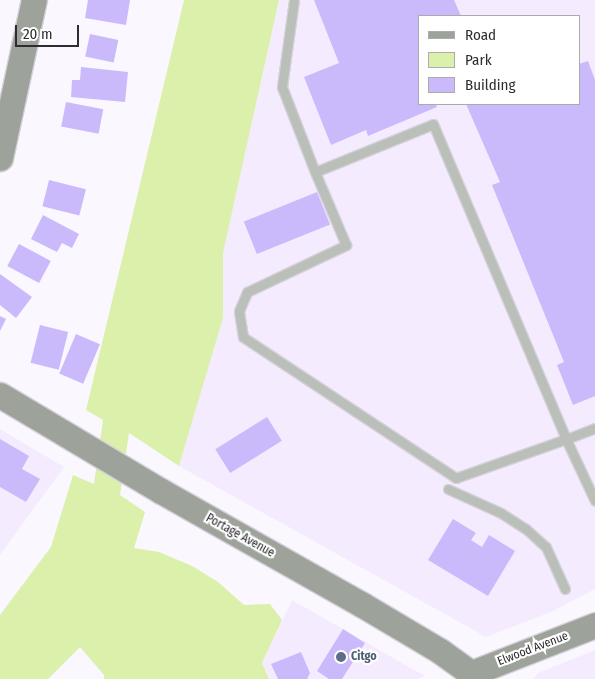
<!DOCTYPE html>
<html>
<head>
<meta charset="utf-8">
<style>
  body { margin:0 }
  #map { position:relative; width:595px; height:679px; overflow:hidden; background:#fbf7fe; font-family:"Fira Sans Condensed",sans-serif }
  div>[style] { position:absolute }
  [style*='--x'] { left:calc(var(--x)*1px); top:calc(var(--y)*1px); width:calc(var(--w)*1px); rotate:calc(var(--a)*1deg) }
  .built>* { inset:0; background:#f5ebfe }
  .green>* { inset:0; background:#daf0ab }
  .building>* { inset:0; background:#cabafb; transform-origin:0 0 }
  .roads { filter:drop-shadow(1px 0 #d6d2d9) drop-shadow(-1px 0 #d6d2d9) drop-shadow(0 1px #d6d2d9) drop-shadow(0 -1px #d6d2d9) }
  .lane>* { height:9px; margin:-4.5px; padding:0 4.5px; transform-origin:4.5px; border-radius:4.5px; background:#bbbfba }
  .secondary>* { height:25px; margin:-12.5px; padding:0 12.5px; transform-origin:12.5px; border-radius:12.5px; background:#9da29b }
  .dots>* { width:14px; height:14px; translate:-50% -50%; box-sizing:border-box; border:2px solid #fff; border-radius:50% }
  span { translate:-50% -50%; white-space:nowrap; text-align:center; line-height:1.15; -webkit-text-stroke:4.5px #fff; paint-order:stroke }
  .street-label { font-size:12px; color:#2e2c30 }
  .service-label { font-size:12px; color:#4e5e75; font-weight:700 }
  .left { translate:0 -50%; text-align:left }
  .legend { position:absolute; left:418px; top:15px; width:162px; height:90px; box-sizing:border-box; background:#fff; border:1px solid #ababac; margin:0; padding:6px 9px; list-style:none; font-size:15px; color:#2e2c30 }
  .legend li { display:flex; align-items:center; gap:10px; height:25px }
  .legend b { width:25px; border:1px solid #ababac }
  .scale { position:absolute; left:15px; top:25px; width:64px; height:22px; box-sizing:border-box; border:2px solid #2e2c30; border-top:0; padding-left:6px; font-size:15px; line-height:18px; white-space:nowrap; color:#2e2c30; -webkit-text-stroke:4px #fff; paint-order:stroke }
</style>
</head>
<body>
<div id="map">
  <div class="built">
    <i style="clip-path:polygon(evenodd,279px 0,595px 0,595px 589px,551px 612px,486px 637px,179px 466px,223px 318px,223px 253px,279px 0,419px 16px,579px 16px,579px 104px,419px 104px,419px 16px)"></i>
    <i style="clip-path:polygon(0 429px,64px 467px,0 555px)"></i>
    <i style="clip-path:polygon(292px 600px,425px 676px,418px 679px,269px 679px,262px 663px)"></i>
    <i style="clip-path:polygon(595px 650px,595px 679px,533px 679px,538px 673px)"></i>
  </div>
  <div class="green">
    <i style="clip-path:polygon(184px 0,279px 0,223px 253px,223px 318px,179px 466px,129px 433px,120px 495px,145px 512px,134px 548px,159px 552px,192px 566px,218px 582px,244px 605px,270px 604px,282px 620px,262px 663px,269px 679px,104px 679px,104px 675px,80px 647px,48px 679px,0 679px,0 615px,51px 547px,73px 475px,94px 484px,103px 420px,86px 410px)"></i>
  </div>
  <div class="building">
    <i style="clip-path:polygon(88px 0,130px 0,126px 25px,85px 18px)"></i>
    <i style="clip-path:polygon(314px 0,454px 0,461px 16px,419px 16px,419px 104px,436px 104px,437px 107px,368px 136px,366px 130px,331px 145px,304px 77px,339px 63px)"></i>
    <i style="left:90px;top:34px;width:29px;height:23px;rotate:12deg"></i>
    <i style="clip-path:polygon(588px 61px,595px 80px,595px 396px,573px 405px,557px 365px,564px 362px,492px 185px,500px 182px,466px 104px,579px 104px,579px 64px)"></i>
    <i style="clip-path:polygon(81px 67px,128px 72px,125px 102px,71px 97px,72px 80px,80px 80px)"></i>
    <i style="left:66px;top:102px;width:38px;height:25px;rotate:11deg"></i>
    <i style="left:49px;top:180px;width:38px;height:27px;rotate:14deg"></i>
    <i style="left:317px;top:192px;width:35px;height:79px;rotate:68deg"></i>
    <i style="clip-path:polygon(43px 215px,79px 234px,72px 248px,62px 243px,57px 252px,31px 239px)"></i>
    <i style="left:19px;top:244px;width:36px;height:25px;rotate:28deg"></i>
    <i style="clip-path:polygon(0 274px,32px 297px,16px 318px,0 305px)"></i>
    <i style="clip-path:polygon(0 316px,6px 319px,0 331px)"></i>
    <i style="left:40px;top:325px;width:29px;height:39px;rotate:14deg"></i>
    <i style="left:76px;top:334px;width:26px;height:43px;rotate:23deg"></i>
    <i style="left:267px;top:417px;width:28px;height:61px;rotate:58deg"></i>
    <i style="clip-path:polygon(0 439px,29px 456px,22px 469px,40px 479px,26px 502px,0 487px)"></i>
    <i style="clip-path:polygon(453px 519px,476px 533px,471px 540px,482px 547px,489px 535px,515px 551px,488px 596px,428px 560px)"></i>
    <i style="clip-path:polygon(343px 629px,365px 643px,342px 679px,329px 679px,317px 671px)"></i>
    <i style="clip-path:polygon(301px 652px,310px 673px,307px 679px,278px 679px,271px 664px)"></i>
  </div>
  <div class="roads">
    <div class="lane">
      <i style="--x:294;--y:0;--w:88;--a:97.9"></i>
      <i style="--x:282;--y:87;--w:91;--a:68.8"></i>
      <i style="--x:433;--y:124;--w:342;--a:67.1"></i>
      <i style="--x:566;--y:439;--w:117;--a:160.5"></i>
      <i style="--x:456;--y:478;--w:255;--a:-146.5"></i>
      <i style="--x:243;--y:337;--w:26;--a:-99"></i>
      <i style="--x:239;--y:311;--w:21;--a:-67"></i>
      <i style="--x:247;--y:292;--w:110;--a:-25.4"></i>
      <i style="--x:346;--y:245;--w:79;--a:-113"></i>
      <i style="--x:315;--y:172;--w:127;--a:-22.1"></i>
      <i style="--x:595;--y:428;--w:31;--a:159"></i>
      <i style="--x:566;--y:439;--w:68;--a:64.9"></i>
      <i style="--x:448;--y:489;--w:58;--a:24.4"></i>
      <i style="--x:501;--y:513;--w:30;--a:33"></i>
      <i style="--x:526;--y:529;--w:27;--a:42"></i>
      <i style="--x:546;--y:547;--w:46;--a:65.7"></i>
    </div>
    <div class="secondary">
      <i style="--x:0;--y:158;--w:162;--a:-77.9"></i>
      <i style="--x:0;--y:395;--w:187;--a:30.8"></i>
      <i style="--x:161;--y:491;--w:230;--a:29.5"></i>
      <i style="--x:361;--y:604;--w:92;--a:30.7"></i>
      <i style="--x:440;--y:651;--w:48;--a:35.7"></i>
      <i style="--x:472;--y:673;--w:132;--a:-21.3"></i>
    </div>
  </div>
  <div class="dots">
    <i style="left:341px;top:657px;background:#5c6f8a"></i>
  </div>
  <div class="street-label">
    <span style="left:240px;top:536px;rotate:29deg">Portage Avenue</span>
    <span style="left:533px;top:649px;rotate:-21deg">Elwood Avenue</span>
  </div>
  <div class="service-label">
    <span class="left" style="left:351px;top:657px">Citgo</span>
  </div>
  <ul class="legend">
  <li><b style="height:6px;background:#9da29b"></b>Road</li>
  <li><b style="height:14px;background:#daf0ab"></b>Park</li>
  <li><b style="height:14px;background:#cabafb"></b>Building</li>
  </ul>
  <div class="scale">20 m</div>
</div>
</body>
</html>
